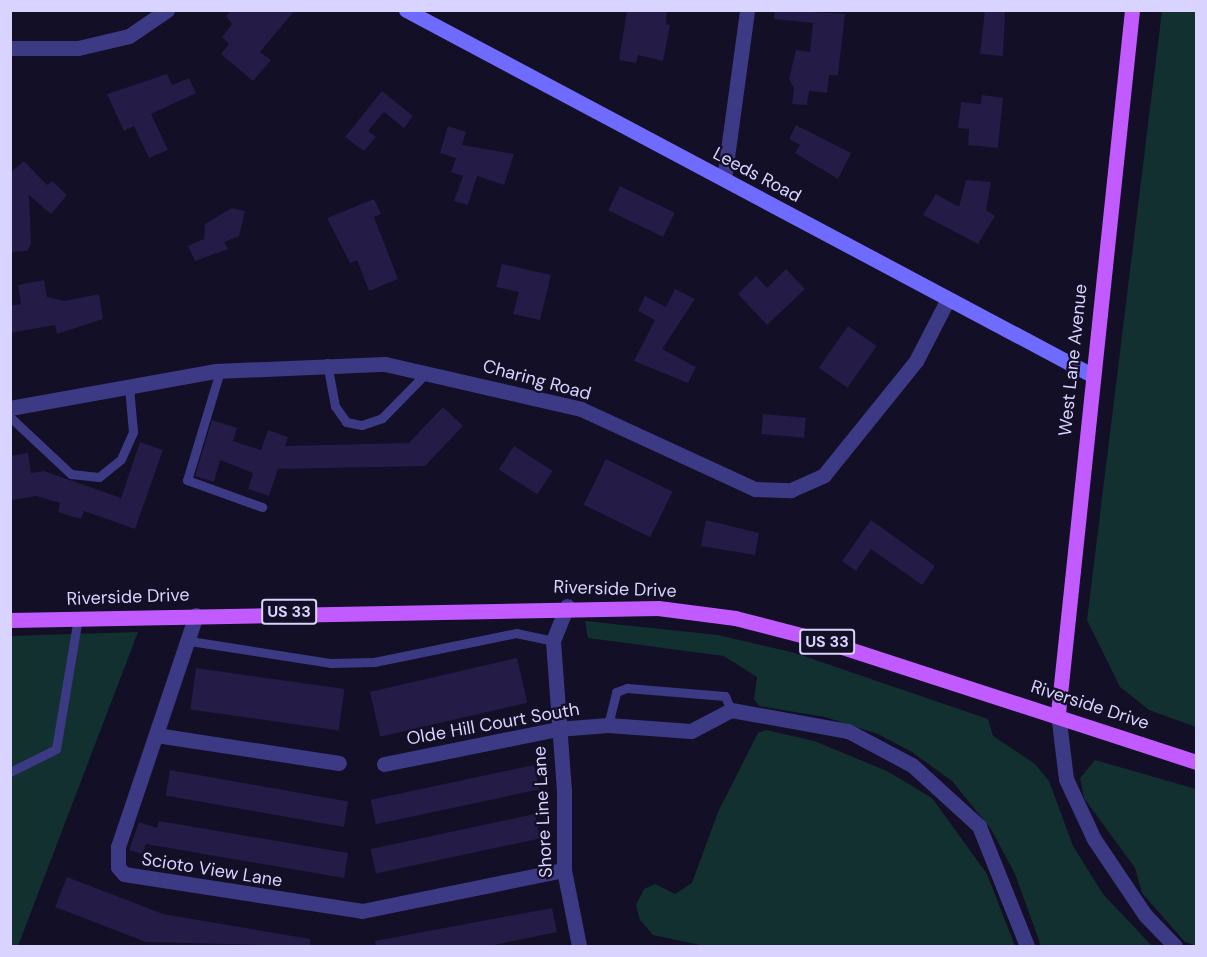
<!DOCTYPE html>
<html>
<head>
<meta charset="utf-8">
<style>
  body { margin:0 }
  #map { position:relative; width:1207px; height:957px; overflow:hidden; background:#130f26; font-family:"DM Sans",sans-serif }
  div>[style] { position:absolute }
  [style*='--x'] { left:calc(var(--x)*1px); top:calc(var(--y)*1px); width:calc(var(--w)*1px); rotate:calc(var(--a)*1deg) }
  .green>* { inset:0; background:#12302f }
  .building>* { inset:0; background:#241b47; transform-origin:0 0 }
  .lane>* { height:9px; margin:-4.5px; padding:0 4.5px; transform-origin:4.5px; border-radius:4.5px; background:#3d3a85 }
  .street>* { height:15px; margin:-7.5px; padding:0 7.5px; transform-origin:7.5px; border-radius:7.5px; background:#3d3a85 }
  .secondary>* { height:15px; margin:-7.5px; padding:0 7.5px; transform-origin:7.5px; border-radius:7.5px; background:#6f6bff }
  .primary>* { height:15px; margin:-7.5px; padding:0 7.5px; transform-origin:7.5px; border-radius:7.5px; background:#c25bff }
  span { translate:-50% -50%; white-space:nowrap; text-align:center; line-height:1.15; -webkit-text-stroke:4.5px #130f26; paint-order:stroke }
  .shield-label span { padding:2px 4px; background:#130f26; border:2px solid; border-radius:4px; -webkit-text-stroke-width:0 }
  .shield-label { font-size:16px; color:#d9d4ff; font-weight:700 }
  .street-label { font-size:18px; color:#d9d4ff }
  .frame { position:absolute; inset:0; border:12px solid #d9d4ff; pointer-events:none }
</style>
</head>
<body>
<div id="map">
  <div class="green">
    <i style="clip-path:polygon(1162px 11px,1196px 11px,1196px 727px,1149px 710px,1120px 687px,1087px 620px)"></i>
    <i style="clip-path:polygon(585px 621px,718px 635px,795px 653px,988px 719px,993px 736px,1035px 764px,1049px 781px,1073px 846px,1103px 894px,1152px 946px,1041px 946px,1015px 874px,991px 829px,952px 781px,912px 752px,878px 734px,825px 717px,759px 706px,754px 699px,757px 677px,724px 656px,588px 638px)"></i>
    <i style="clip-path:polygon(138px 632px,18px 946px,10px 946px,10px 636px)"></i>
    <i style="clip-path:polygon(766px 730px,814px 741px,887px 771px,932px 798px,987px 874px,1015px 946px,705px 946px,653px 935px,640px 920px,636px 905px,644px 889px,655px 884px,675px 894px,692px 883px,718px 812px,758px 733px)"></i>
    <i style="clip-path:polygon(1095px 760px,1196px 789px,1196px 946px,1185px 942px,1142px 893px,1135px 868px,1084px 798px,1080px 778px)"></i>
  </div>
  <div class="building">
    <i style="clip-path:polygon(231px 10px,295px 10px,260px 52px,271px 60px,253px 81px,221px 54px,229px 44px,222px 37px,232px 24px,226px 16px)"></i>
    <i style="clip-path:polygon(627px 10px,667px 10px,666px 24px,670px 25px,663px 61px,638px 55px,636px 63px,619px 60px)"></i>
    <i style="clip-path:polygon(775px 10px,845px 14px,838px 75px,829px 75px,827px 93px,809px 91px,807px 105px,792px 104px,794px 88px,789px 79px,796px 50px,810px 52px,813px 23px,774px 19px)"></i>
    <i style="clip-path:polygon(985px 10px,1005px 10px,1003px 56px,980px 54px)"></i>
    <i style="clip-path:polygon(167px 74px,172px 85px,189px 78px,196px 93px,151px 114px,168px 150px,149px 158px,134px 126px,124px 131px,107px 94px)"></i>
    <i style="clip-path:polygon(382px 91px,413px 116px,404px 128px,384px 112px,368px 131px,376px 137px,364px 151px,345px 137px)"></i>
    <i style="clip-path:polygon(982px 95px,1003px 98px,998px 148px,968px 145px,969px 129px,958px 128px,961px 102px,981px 104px)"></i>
    <i style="clip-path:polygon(796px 125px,851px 153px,838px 179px,795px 153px,800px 145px,789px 139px)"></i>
    <i style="clip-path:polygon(448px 126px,466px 132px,462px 145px,514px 154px,504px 185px,477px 176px,468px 205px,454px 201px,463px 176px,451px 172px,456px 158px,440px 153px)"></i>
    <i style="clip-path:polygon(24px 161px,47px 185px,52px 181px,67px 195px,51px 214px,29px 195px,31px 244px,27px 251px,10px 252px,10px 173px)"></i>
    <i style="clip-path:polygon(966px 180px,991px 182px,986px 210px,995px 216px,978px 244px,923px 215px,936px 194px,959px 207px)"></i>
    <i style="left:620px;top:186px;width:61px;height:27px;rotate:26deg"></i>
    <i style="clip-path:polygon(374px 199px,381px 214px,374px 217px,398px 279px,369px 291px,357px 260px,350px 263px,327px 218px)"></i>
    <i style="clip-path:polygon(232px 208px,245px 211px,239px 236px,224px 242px,228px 249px,195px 261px,188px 246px,204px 239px,205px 224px)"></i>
    <i style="clip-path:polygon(502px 264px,551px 275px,540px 320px,513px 314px,519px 292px,496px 287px)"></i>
    <i style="clip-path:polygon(786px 269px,805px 289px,767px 325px,738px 294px,756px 276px,767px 288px)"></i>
    <i style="clip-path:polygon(44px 280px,47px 297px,65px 301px,99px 294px,103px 319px,57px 334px,55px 325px,10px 333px,10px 306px,21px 304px,18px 285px)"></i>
    <i style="clip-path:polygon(675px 289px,695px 299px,662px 349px,696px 367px,688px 383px,634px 361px,655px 320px,638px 311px,645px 296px,666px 307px)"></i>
    <i style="left:848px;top:326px;width:35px;height:51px;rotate:35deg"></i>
    <i style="clip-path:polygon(443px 407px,463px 426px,425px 466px,278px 469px,269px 496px,248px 489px,253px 473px,220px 460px,214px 482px,195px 476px,212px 420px,237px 428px,233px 441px,261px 450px,268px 430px,288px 437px,285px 446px,409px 443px)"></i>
    <i style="left:763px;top:414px;width:43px;height:20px;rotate:5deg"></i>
    <i style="clip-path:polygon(140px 442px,163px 450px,135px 529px,84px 511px,81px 519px,58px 512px,60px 503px,36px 496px,12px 500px,10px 456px,28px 453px,31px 473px,44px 471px,121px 498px)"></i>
    <i style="left:514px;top:446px;width:46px;height:28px;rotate:33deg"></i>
    <i style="left:606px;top:459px;width:74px;height:51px;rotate:26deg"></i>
    <i style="clip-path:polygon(706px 520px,759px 533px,755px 555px,701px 546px)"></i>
    <i style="clip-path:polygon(871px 520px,935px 566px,922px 585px,871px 549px,856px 571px,842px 561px)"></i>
    <i style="left:517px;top:658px;width:46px;height:151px;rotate:77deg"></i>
    <i style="left:196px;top:668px;width:150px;height:42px;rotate:8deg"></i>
    <i style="left:534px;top:765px;width:25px;height:167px;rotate:78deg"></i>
    <i style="left:170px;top:770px;width:181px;height:26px;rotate:10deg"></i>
    <i style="left:535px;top:814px;width:25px;height:168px;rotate:78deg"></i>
    <i style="clip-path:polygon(159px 821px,348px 853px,344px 878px,146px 844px,142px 854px,129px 850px,139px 822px,157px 828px)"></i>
    <i style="clip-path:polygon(67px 877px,163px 914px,310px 939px,310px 946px,146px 942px,55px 907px)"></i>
    <i style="clip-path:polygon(552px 908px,557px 932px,489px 946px,376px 946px,375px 941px)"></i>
  </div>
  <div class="lane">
    <i style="--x:327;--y:363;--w:44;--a:79.5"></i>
    <i style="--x:335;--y:406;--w:19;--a:55"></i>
    <i style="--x:346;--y:422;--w:16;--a:11"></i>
    <i style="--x:362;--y:425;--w:21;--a:-19"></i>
    <i style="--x:382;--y:418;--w:64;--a:-45.6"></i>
    <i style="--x:220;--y:371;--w:114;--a:106.8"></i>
    <i style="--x:187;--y:480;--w:80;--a:19.8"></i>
    <i style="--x:10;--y:417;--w:83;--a:43.1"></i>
    <i style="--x:71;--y:474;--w:28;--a:6"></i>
    <i style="--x:99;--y:477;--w:28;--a:-39"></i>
    <i style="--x:121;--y:459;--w:30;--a:-66"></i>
    <i style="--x:133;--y:432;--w:45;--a:-95.1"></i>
    <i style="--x:190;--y:641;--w:143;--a:8.9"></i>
    <i style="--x:331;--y:663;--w:43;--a:-1.3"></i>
    <i style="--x:374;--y:662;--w:145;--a:-11.5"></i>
    <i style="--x:516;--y:633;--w:38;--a:12"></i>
    <i style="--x:608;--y:725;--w:34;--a:-76"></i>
    <i style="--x:616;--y:692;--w:12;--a:-20"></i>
    <i style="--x:627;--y:688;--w:98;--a:4.7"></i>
    <i style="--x:725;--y:696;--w:15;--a:67"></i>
    <i style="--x:10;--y:772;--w:51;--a:-26.6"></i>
    <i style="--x:56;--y:749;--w:133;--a:-80.5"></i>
  </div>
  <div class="street">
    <i style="--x:10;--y:48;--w:68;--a:0"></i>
    <i style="--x:78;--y:48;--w:52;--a:-13.2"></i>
    <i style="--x:129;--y:36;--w:46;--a:-34.4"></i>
    <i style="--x:724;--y:179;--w:171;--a:-82.2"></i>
    <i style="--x:10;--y:408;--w:208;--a:-10.2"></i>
    <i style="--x:215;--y:371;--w:170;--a:-2.4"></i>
    <i style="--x:385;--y:364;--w:201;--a:12.9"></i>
    <i style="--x:581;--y:409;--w:192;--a:24.7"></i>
    <i style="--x:755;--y:489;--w:36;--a:2"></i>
    <i style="--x:791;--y:490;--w:36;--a:-24"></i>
    <i style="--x:824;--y:475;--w:146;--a:-51.1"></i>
    <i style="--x:916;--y:361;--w:70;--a:-62.7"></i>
    <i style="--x:567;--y:606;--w:38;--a:112"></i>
    <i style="--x:553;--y:641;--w:150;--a:85.8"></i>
    <i style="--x:564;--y:791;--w:79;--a:90"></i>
    <i style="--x:564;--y:870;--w:77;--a:78.8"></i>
    <i style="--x:196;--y:615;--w:245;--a:108.6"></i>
    <i style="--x:118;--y:847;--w:20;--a:90"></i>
    <i style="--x:118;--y:867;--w:9;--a:49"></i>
    <i style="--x:124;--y:874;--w:241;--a:8.8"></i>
    <i style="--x:362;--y:911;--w:206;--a:-11.5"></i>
    <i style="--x:1058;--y:713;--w:66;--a:83.1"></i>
    <i style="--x:1066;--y:779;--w:66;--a:65"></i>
    <i style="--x:1094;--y:839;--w:92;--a:56.1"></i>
    <i style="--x:1145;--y:915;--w:43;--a:45.9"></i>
    <i style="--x:156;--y:735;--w:185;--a:8.7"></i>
    <i style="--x:384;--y:764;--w:177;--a:-11.4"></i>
    <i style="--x:557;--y:729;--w:51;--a:-4.5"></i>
    <i style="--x:608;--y:725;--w:83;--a:4.1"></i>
    <i style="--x:691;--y:731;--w:45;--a:-27.7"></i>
    <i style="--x:731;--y:710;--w:119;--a:10.2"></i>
    <i style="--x:848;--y:731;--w:72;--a:28"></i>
    <i style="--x:912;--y:765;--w:91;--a:42.3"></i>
    <i style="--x:979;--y:826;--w:129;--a:68.2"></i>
  </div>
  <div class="secondary">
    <i style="--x:406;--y:10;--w:775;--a:28.02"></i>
  </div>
  <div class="primary">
    <i style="--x:10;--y:620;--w:648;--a:-1.06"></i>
    <i style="--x:658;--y:608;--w:78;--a:7.4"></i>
    <i style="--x:735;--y:618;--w:92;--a:14.5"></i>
    <i style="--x:824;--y:641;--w:391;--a:18"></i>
    <i style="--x:1058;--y:713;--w:707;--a:-83.99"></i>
  </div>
  <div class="shield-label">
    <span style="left:289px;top:612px">US 33</span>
    <span style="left:827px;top:642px">US 33</span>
  </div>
  <div class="street-label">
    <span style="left:757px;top:175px;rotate:28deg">Leeds Road</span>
    <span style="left:1073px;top:360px;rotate:-84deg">West Lane Avenue</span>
    <span style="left:537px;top:380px;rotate:15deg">Charing Road</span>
    <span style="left:615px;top:589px;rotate:2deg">Riverside Drive</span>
    <span style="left:128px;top:597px;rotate:-2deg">Riverside Drive</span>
    <span style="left:1090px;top:705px;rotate:18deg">Riverside Drive</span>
    <span style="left:493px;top:724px;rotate:-10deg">Olde Hill Court South</span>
    <span style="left:543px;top:812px;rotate:-93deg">Shore Line Lane</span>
    <span style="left:212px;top:870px;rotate:9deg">Scioto View Lane</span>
  </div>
  <div class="frame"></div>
</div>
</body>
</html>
